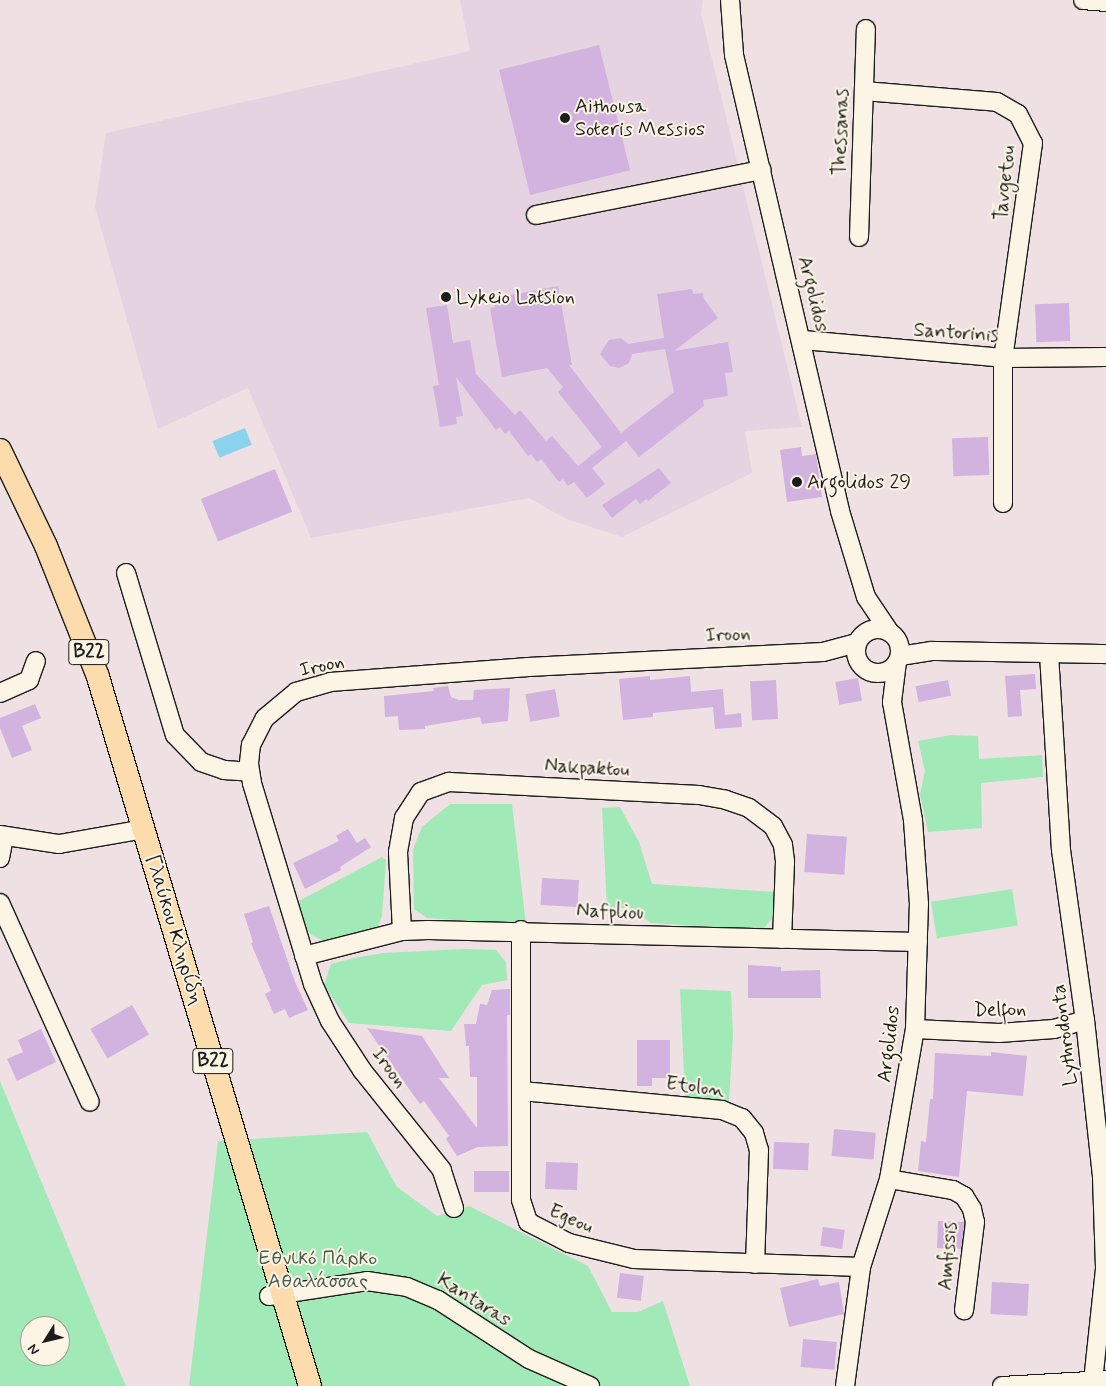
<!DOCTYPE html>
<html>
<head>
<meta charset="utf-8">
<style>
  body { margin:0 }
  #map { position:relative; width:1106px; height:1386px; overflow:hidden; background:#efe1e3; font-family:Mynerve,sans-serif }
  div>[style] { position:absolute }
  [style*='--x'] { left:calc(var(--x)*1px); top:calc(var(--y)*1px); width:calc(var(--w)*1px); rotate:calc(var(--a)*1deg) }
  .built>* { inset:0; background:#e6d3e2 }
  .green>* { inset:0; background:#a1eab8; transform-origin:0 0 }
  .water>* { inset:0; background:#8bd2ec; transform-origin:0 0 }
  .building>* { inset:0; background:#d2b2de; transform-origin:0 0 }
  .roads { filter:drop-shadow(1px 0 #1c1c1c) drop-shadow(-1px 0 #1c1c1c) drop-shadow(0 1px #1c1c1c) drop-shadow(0 -1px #1c1c1c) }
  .minor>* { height:18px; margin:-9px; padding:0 9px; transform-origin:9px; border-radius:9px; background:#fcf5e5 }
  .minor>.ring { margin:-9px; padding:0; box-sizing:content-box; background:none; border:18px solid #fcf5e5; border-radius:50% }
  .major>* { height:22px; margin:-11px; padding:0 11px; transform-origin:11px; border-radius:11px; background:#fcdcac }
  .dots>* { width:14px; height:14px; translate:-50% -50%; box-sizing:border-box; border:2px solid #fcf5e5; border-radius:50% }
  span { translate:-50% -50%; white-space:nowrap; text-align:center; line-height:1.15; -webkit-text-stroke:4px #fcf5e5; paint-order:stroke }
  .shield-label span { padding:1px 4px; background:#fcf5e5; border:1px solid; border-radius:4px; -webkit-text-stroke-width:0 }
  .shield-label { font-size:19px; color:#1c1c1c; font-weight:700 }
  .poi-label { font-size:20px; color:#1c1c1c }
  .left { translate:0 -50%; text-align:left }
  .street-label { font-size:20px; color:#1c1c1c }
  .park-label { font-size:20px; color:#445a4b }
  .north { position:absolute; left:20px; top:1316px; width:50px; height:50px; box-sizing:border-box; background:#fcf5e5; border:1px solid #a29e95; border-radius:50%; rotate:234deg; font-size:14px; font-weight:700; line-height:20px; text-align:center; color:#1c1c1c }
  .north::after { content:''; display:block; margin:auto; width:18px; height:22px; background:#1c1c1c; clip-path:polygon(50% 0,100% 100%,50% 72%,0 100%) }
</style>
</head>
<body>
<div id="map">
  <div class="built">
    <i style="clip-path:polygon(460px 0,703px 0,701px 14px,802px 427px,745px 431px,752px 473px,622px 537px,566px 519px,529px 498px,311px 538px,248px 388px,158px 429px,95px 207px,106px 133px,470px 51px)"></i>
  </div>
  <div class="green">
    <i style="clip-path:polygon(951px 735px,978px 736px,979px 759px,1042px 755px,1043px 777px,981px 783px,982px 828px,928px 832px,920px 794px,925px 771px,918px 741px)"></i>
    <i style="clip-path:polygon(450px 804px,512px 804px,526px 925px,427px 918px,414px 909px,413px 849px,422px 827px)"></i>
    <i style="clip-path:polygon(620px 807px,639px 842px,652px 884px,776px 892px,772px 919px,764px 928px,746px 929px,651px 923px,630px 908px,607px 908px,602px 808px)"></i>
    <i style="clip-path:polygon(382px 857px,386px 860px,382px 916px,378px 926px,369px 931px,323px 941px,310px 934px,301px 919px,297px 902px)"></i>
    <i style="left:1012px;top:889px;width:37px;height:82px;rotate:81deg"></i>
    <i style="clip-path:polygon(464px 949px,496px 950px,506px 962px,507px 980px,482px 985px,451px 1031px,349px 1023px,324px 985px,331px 964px,354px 958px,383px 953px)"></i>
    <i style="clip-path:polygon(680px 989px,731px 991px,733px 1035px,729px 1101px,685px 1096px)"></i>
    <i style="clip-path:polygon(evenodd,0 1081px,118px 1368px,126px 1386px,0 1386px,0 1081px,30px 1326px,60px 1326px,60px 1356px,30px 1356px,30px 1326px)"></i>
    <i style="clip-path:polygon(367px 1132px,397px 1187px,437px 1216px,469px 1206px,588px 1266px,612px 1312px,638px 1312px,663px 1301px,690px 1386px,189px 1386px,218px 1141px)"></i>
  </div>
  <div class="water">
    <i style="left:245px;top:428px;width:18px;height:35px;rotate:68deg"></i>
  </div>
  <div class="building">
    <i style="left:599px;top:45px;width:129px;height:103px;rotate:76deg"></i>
    <i style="clip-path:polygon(558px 286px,572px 365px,569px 365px,621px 433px,674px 392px,665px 349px,632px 354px,629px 363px,619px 368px,610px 366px,600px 354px,609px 340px,621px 338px,628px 344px,664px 338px,657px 294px,692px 289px,693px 294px,703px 293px,704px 299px,718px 318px,674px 351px,728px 342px,733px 372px,725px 373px,728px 396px,703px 400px,704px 406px,639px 457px,626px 441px,592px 468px,605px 484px,587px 498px,574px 482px,568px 486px,563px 479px,559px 482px,541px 459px,537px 462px,531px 454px,528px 456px,509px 431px,505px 434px,500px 427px,496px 430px,456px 377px,463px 416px,456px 417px,457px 424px,440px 427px,433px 386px,439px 385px,426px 308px,447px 305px,453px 343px,470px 340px,476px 374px,515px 415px,520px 410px,546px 441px,552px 436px,578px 466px,602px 447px,558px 392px,563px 387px,547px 368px,502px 377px,490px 308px,495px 307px,494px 298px)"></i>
    <i style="left:1069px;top:303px;width:38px;height:34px;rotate:88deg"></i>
    <i style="left:988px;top:437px;width:38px;height:36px;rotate:88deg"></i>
    <i style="clip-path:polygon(801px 447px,802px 456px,816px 454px,822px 497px,787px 502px,780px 450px)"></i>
    <i style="clip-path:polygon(659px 468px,671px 483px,648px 501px,646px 499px,640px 504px,636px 499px,612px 518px,602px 505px)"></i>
    <i style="left:275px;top:469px;width:46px;height:80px;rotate:68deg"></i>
    <i style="clip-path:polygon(1035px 674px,1036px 689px,1020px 690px,1022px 716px,1008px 717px,1005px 676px)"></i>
    <i style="clip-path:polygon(650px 676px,650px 680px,690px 676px,691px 692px,723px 689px,725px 715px,741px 713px,742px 727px,715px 729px,713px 707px,653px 713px,653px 717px,623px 720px,619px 679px)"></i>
    <i style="left:858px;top:678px;width:23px;height:23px;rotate:80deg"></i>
    <i style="left:776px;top:680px;width:39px;height:26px;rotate:87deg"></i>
    <i style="left:948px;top:680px;width:16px;height:33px;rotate:79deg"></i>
    <i style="clip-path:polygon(448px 686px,451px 697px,459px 700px,473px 700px,474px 690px,510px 688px,508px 721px,482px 724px,480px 717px,425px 726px,425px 729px,399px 730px,398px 716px,385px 717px,384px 696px,434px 691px,433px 688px)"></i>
    <i style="left:555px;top:689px;width:28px;height:30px;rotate:80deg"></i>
    <i style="clip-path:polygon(35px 704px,41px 718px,22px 726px,32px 750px,12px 758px,0 728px,0 718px)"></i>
    <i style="clip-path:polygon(348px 829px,357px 843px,365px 838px,371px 847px,340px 867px,341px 870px,305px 889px,293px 863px,339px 841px,336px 836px)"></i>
    <i style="left:807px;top:834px;width:40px;height:38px;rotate:4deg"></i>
    <i style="left:542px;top:878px;width:37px;height:27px;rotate:3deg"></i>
    <i style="clip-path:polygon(269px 906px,295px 982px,308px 1010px,289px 1018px,285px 1009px,274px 1014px,265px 994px,271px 991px,251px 943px,253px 942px,244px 914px)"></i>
    <i style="clip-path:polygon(748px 965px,781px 967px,781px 971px,820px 970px,821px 998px,748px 998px)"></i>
    <i style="clip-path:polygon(510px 989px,510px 1015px,507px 1015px,508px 1146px,478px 1147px,457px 1156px,446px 1139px,449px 1136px,424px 1101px,420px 1104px,409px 1089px,367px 1028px,422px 1036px,449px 1078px,439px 1078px,477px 1128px,477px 1077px,470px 1077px,469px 1046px,466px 1046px,464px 1024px,476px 1024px,480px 1004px,487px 1005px,492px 990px)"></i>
    <i style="left:132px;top:1005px;width:34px;height:48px;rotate:60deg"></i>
    <i style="clip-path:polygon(41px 1029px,56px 1062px,17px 1081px,7px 1059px,23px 1052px,18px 1040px)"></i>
    <i style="clip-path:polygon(637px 1040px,670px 1040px,670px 1078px,652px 1078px,652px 1086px,637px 1086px)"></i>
    <i style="clip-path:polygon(991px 1052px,1027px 1056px,1023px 1096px,967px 1091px,959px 1177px,918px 1171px,921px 1141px,926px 1142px,930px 1099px,933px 1099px,935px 1053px,991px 1056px)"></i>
    <i style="left:834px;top:1129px;width:42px;height:27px;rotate:5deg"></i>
    <i style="left:774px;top:1142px;width:35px;height:27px;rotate:2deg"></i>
    <i style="left:546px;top:1162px;width:32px;height:27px;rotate:2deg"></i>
    <i style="left:509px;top:1171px;width:21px;height:35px;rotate:90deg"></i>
    <i style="left:938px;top:1221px;width:26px;height:27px;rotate:2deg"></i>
    <i style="left:823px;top:1227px;width:22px;height:19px;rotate:8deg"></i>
    <i style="left:620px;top:1273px;width:24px;height:25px;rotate:7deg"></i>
    <i style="clip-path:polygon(818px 1279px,820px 1286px,839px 1282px,844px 1314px,789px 1327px,780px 1288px)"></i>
    <i style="left:992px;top:1282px;width:37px;height:32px;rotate:3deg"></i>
    <i style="left:803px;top:1339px;width:34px;height:28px;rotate:5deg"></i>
  </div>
  <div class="roads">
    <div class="minor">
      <i style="--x:730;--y:0;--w:55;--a:85.8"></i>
      <i style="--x:734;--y:55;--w:468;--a:76.9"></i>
      <i style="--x:840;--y:511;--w:90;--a:73.2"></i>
      <i style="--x:866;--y:597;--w:40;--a:56"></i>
      <i style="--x:1083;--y:0;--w:23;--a:5"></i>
      <i style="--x:864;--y:91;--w:133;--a:4.7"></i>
      <i style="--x:997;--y:102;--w:24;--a:30"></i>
      <i style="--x:1018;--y:114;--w:33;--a:63"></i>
      <i style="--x:1033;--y:143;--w:217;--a:97.9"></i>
      <i style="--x:1003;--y:358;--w:145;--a:90"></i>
      <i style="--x:536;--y:215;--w:230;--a:-11.3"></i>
      <i style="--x:859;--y:237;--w:208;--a:-88.1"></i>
      <i style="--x:803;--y:340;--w:201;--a:5.1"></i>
      <i style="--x:1003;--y:358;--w:103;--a:-0.6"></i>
      <i style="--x:126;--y:573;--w:169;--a:73.2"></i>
      <i style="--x:175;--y:735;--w:37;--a:46"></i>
      <i style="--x:201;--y:762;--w:24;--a:19"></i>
      <i style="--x:224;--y:770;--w:26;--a:4"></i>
      <i class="ring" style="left:856px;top:629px;width:26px;height:26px"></i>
      <i style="--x:1049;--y:654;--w:196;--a:86.5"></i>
      <i style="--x:1061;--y:850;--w:172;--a:82"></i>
      <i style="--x:1085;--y:1020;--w:158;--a:83.8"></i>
      <i style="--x:1102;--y:1177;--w:92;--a:88.1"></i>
      <i style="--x:1105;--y:1269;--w:113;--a:96.1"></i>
      <i style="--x:900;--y:656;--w:32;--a:-9"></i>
      <i style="--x:932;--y:651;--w:174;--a:1"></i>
      <i style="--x:0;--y:693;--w:32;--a:-24"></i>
      <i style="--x:29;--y:680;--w:20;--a:-70"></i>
      <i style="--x:0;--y:835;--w:60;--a:8.7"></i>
      <i style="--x:59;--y:844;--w:86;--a:-10"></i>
      <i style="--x:0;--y:858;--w:21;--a:-79"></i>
      <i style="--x:0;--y:903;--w:218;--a:65.7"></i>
      <i style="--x:521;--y:930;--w:270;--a:90"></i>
      <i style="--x:521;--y:1200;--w:23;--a:72"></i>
      <i style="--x:528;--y:1222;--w:46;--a:27.1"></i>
      <i style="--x:569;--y:1243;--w:67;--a:13.8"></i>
      <i style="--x:634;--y:1259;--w:227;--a:2"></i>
      <i style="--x:402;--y:931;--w:79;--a:-92.9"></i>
      <i style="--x:398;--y:852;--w:35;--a:-80"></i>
      <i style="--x:404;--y:818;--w:31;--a:-57"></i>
      <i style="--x:421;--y:792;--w:30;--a:-20"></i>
      <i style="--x:449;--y:782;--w:250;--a:3"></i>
      <i style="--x:699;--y:795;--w:27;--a:10"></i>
      <i style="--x:726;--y:800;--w:24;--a:19"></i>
      <i style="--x:749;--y:808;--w:30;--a:37"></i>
      <i style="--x:773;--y:826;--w:21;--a:62"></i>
      <i style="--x:783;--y:845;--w:17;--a:83"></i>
      <i style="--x:785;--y:862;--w:77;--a:92.2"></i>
      <i style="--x:304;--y:956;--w:101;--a:-14.3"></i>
      <i style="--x:402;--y:931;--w:26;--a:-2"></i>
      <i style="--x:428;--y:930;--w:490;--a:1.4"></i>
      <i style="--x:915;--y:1029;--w:84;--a:2.7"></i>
      <i style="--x:999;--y:1033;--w:55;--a:-4.2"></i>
      <i style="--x:1054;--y:1029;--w:32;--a:-16"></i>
      <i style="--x:522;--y:1091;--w:201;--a:5.4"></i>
      <i style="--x:722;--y:1110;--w:22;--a:22"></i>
      <i style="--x:742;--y:1118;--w:19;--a:51"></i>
      <i style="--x:754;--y:1133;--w:18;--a:74"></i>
      <i style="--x:759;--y:1150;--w:114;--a:92"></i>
      <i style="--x:889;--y:1179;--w:65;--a:9.8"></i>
      <i style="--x:953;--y:1190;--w:13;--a:29"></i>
      <i style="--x:964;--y:1196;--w:15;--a:58"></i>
      <i style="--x:972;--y:1209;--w:13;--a:77"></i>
      <i style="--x:975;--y:1222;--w:89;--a:97.1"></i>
      <i style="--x:454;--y:1208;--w:40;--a:-108"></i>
      <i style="--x:442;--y:1170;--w:128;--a:-128.7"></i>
      <i style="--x:362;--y:1070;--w:59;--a:-123.1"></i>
      <i style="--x:330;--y:1021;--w:41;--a:-114.7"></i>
      <i style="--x:313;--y:984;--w:210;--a:-106.9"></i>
      <i style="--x:252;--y:783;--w:20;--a:-99"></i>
      <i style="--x:249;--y:763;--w:18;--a:-84"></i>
      <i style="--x:251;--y:745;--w:30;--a:-63"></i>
      <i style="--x:265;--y:718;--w:40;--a:-40"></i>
      <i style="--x:296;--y:692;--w:35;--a:-16"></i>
      <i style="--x:330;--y:682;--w:199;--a:-4.3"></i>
      <i style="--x:528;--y:667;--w:295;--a:-2.9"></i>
      <i style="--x:823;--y:652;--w:35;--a:-15"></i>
      <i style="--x:269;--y:1296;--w:99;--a:-8.7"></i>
      <i style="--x:367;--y:1281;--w:40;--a:8.5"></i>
      <i style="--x:407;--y:1287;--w:34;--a:23"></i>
      <i style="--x:438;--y:1300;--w:108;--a:33"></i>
      <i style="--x:529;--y:1359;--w:67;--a:23.9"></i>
      <i style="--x:845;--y:1386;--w:120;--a:-82.3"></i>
      <i style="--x:861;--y:1267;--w:92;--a:-72.3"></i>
      <i style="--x:889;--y:1179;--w:152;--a:-80.2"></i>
      <i style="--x:915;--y:1029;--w:125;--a:-88.2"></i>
      <i style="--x:919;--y:904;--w:84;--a:-94.1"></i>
      <i style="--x:913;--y:820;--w:120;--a:-100.1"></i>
      <i style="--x:892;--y:702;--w:39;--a:-83"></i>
      <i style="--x:1002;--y:1386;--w:104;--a:-3.3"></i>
    </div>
    <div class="major">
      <i style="--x:0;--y:450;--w:106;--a:64.4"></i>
      <i style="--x:46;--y:546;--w:141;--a:68.3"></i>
      <i style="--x:98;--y:677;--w:740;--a:73.35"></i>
    </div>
  </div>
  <div class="dots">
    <i style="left:565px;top:118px;background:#1c1c1c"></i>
    <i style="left:446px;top:297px;background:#1c1c1c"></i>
    <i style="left:797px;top:482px;background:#1c1c1c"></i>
  </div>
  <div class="shield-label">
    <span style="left:89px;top:652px">B22</span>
    <span style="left:213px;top:1061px">B22</span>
  </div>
  <div class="poi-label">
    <span class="left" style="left:575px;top:118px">Aithousa<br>Soteris Messios</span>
    <span class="left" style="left:456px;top:297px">Lykeio Latsion</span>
    <span class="left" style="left:807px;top:482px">Argolidos 29</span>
  </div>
  <div class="street-label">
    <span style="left:841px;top:132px;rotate:-88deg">Thessanas</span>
    <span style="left:1005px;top:183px;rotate:-84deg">Tavgetou</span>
    <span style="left:813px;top:294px;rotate:76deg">Argolidos</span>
    <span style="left:956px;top:333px;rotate:4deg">Santorinis</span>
    <span style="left:728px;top:635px;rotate:-3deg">Iroon</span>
    <span style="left:322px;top:666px;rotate:-12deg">Iroon</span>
    <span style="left:587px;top:768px;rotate:3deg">Nakpaktou</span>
    <span style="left:610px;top:912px;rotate:2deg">Nafpliou</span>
    <span style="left:174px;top:930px;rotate:73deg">Γλαύκου Κληρίδη</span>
    <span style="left:1000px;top:1010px;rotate:-1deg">Delfon</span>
    <span style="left:1065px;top:1035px;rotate:-97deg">Lythrodonta</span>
    <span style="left:889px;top:1044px;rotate:-83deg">Argolidos</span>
    <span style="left:389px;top:1068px;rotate:53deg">Iroon</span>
    <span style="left:695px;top:1087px;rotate:7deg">Etolon</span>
    <span style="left:571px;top:1219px;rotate:23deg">Egeou</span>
    <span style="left:948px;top:1256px;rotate:-85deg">Amfissis</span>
    <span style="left:474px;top:1300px;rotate:32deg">Kantaras</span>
  </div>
  <div class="park-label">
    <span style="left:318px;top:1270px">Εθνικό Πάρκο<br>Αθαλάσσας</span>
  </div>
  <div class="north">N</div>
</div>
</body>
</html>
